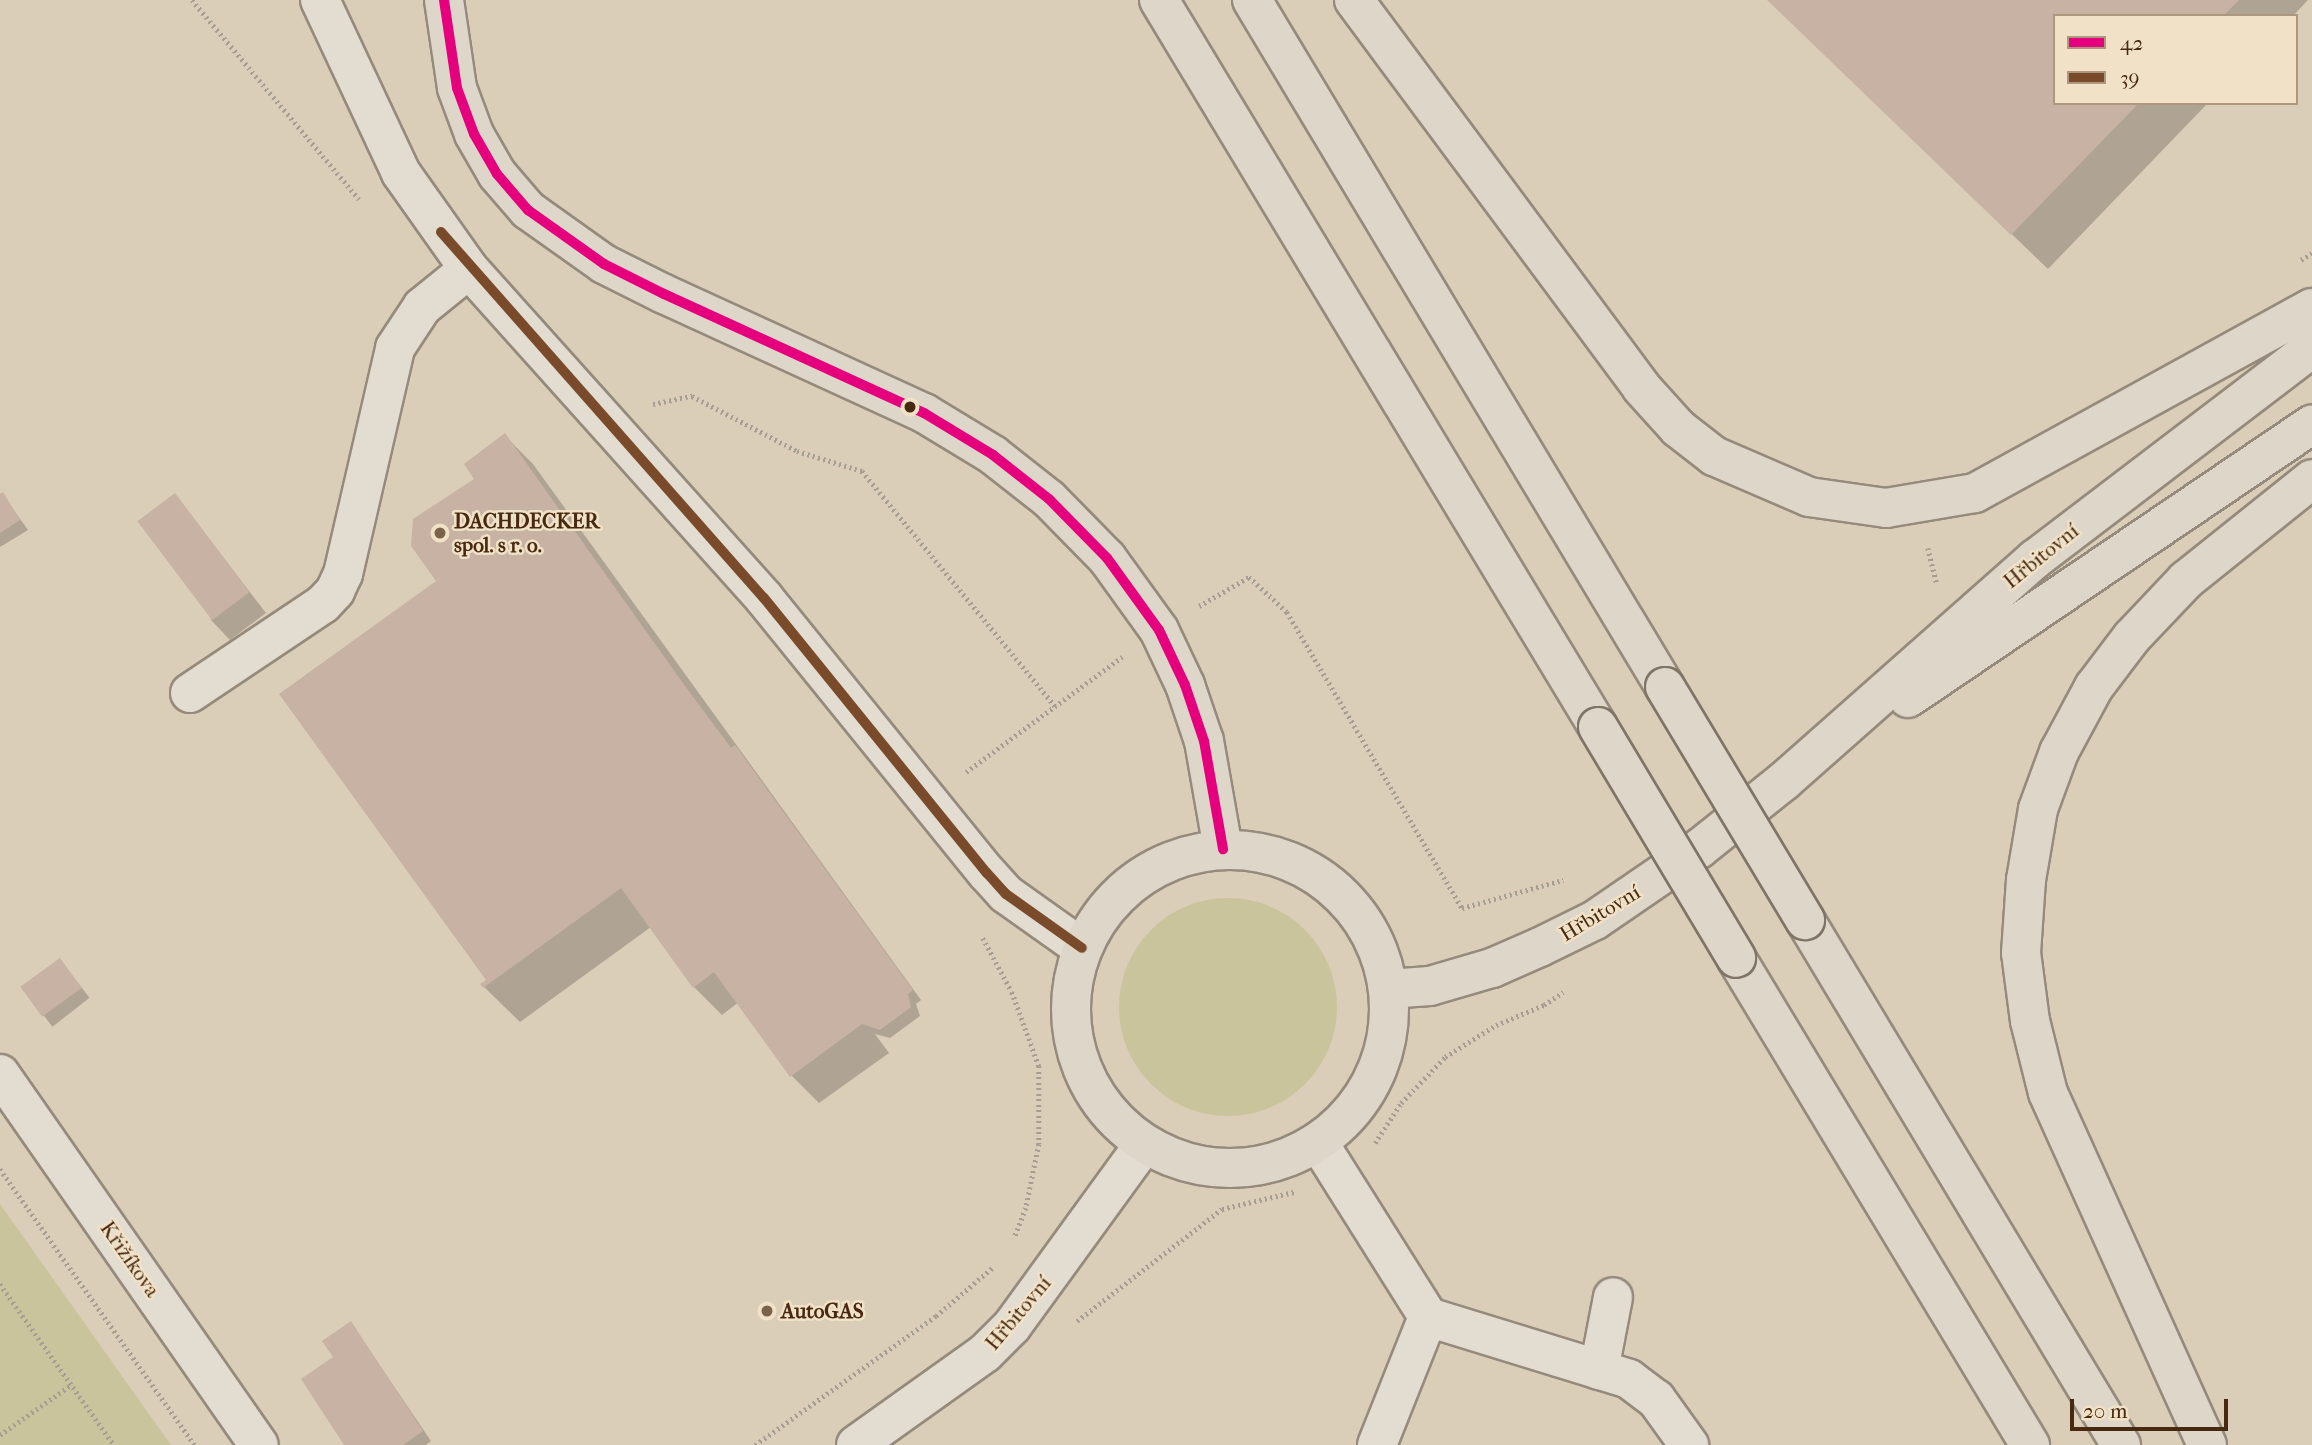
<!DOCTYPE html>
<html>
<head>
<meta charset="utf-8">
<style>
  body { margin:0 }
  #map { position:relative; width:2312px; height:1445px; overflow:hidden; background:#dbceb8; font-family:"IM FELL French Canon",serif }
  div>[style] { position:absolute }
  [style*='--x'] { left:calc(var(--x)*1px); top:calc(var(--y)*1px); width:calc(var(--w)*1px); rotate:calc(var(--a)*1deg) }
  .green>* { inset:0; background:#c9c49c }
  .round { border-radius:50% }
  .shadow>* { inset:0; background:#0003; transform-origin:0 0 }
  .building>* { inset:0; background:#c7b2a3; transform-origin:0 0 }
  .path>* { height:4.5px; margin-top:-2.25px; transform-origin:0; background:repeating-linear-gradient(90deg,#a79e93 0 2px,transparent 0 5.5px) }
  .roads { filter:drop-shadow(2px 0 #958a7b) drop-shadow(-2px 0 #958a7b) drop-shadow(0 2px #958a7b) drop-shadow(0 -2px #958a7b) }
  .minor>* { height:38px; margin:-19px; padding:0 19px; transform-origin:19px; border-radius:19px; background:#e2dcd1 }
  .major>* { height:38px; margin:-19px; padding:0 19px; transform-origin:19px; border-radius:19px; background:#ddd6c9 }
  .major>.ring { margin:-19px; padding:0; box-sizing:content-box; background:none; border:38px solid #ddd6c9; border-radius:50% }
  .highway>* { height:38px; margin:-19px; padding:0 19px; transform-origin:19px; border-radius:19px; background:#ddd6c9 }
  .bridges { filter:drop-shadow(2px 0 #7f7466) drop-shadow(-2px 0 #7f7466) drop-shadow(0 2px #7f7466) drop-shadow(0 -2px #7f7466) }
  .highway-bridge>* { height:38px; margin:-19px; padding:0 19px; transform-origin:19px; border-radius:19px; background:#ddd6c9 }
  .bus-1>* { height:10px; margin:-5px; padding:0 5px; transform-origin:5px; border-radius:5px; background:#e5007d }
  .bus-2>* { height:10px; margin:-5px; padding:0 5px; transform-origin:5px; border-radius:5px; background:#7a4b2a }
  .dots>* { width:19px; height:19px; translate:-50% -50%; box-sizing:border-box; border:4px solid #f1e2c7; border-radius:50% }
  span { translate:-50% -50%; white-space:nowrap; text-align:center; line-height:1.15; -webkit-text-stroke:5px #f1e2c7; paint-order:stroke }
  .poi-label { font-size:21px; color:#462910; font-weight:700 }
  .left { translate:0 -50%; text-align:left }
  .street-label { font-size:21px; color:#462910 }
  .legend { position:absolute; left:2053px; top:14px; width:245px; height:91px; box-sizing:border-box; background:#f1e2c7; border:2px solid #ad987e; margin:0; padding:9px 12px; list-style:none; font-size:21px; color:#462910 }
  .legend li { display:flex; align-items:center; gap:14px; height:35px }
  .legend b { width:35px; border:2px solid #ad987e }
  .scale { position:absolute; left:2070px; top:1399px; width:158px; height:32px; box-sizing:border-box; border:4px solid #462910; border-top:0; padding-left:9px; font-size:21px; line-height:24px; white-space:nowrap; color:#462910; -webkit-text-stroke:5px #f1e2c7; paint-order:stroke }
</style>
</head>
<body>
<div id="map">
  <div class="green">
    <i class="round" style="left:1119px;top:898px;width:218px;height:218px"></i>
    <i style="clip-path:polygon(0 1204px,171px 1445px,0 1445px)"></i>
  </div>
  <div class="shadow">
    <i style="clip-path:polygon(1768px 0,2308px 0,2293px 16px,2055px 16px,2055px 103px,2208px 103px,2048px 269px)"></i>
    <i style="clip-path:polygon(505px 436px,533px 464px,921px 1000px,916px 1004px,920px 1016px,890px 1038px,875px 1034px,889px 1053px,819px 1103px,791px 1075px,739px 1002px,722px 1015px,694px 987px,651px 927px,520px 1022px,482px 985px,489px 980px,436px 583px,476px 479px)"></i>
    <i style="clip-path:polygon(3px 495px,28px 530px,0 547px,0 497px)"></i>
    <i style="clip-path:polygon(175px 495px,266px 613px,230px 640px,211px 620px)"></i>
    <i style="left:60px;top:960px;width:48px;height:47px;rotate:52deg"></i>
    <i style="clip-path:polygon(351px 1323px,431px 1441px,426px 1445px,347px 1445px,336px 1357px)"></i>
  </div>
  <div class="building">
    <i style="clip-path:polygon(1767px 0,2239px 0,2223px 16px,2055px 16px,2055px 103px,2139px 103px,2011px 235px)"></i>
    <i style="clip-path:polygon(505px 433px,680px 679px,731px 748px,735px 745px,913px 990px,908px 994px,911px 1007px,880px 1030px,862px 1024px,790px 1077px,714px 972px,693px 988px,621px 888px,483px 988px,480px 984px,486px 980px,279px 694px,436px 581px,411px 546px,413px 519px,474px 479px,464px 464px)"></i>
    <i style="clip-path:polygon(3px 492px,20px 520px,0 533px,0 494px)"></i>
    <i style="left:175px;top:493px;width:124px;height:47px;rotate:53deg"></i>
    <i style="left:60px;top:958px;width:37px;height:49px;rotate:54deg"></i>
    <i style="clip-path:polygon(351px 1321px,423px 1431px,403px 1445px,344px 1445px,301px 1379px,333px 1357px,322px 1341px)"></i>
  </div>
  <div class="path">
    <i style="--x:192;--y:0;--w:260;--a:50"></i>
    <i style="--x:2301;--y:260;--w:13;--a:-32"></i>
    <i style="--x:653;--y:404;--w:40;--a:-12"></i>
    <i style="--x:692;--y:396;--w:119;--a:27.6"></i>
    <i style="--x:797;--y:451;--w:68;--a:17.1"></i>
    <i style="--x:862;--y:471;--w:304;--a:50.6"></i>
    <i style="--x:1928;--y:548;--w:36;--a:76"></i>
    <i style="--x:1199;--y:606;--w:58;--a:-30.1"></i>
    <i style="--x:1249;--y:577;--w:52;--a:42.6"></i>
    <i style="--x:1287;--y:612;--w:344;--a:59.4"></i>
    <i style="--x:1462;--y:908;--w:105;--a:-15.5"></i>
    <i style="--x:966;--y:772;--w:194;--a:-36.4"></i>
    <i style="--x:983;--y:938;--w:61;--a:61.8"></i>
    <i style="--x:1012;--y:992;--w:79;--a:70"></i>
    <i style="--x:1039;--y:1066;--w:78;--a:90"></i>
    <i style="--x:1039;--y:1144;--w:65;--a:101.5"></i>
    <i style="--x:1026;--y:1208;--w:33;--a:111"></i>
    <i style="--x:1375;--y:1143;--w:48;--a:-57"></i>
    <i style="--x:1401;--y:1103;--w:64;--a:-46.3"></i>
    <i style="--x:1445;--y:1057;--w:60;--a:-32.1"></i>
    <i style="--x:1496;--y:1025;--w:52;--a:-22.6"></i>
    <i style="--x:1544;--y:1005;--w:23;--a:-34"></i>
    <i style="--x:0;--y:1169;--w:338;--a:54.8"></i>
    <i style="--x:0;--y:1284;--w:197;--a:54.7"></i>
    <i style="--x:1077;--y:1321;--w:183;--a:-37.7"></i>
    <i style="--x:1222;--y:1209;--w:74;--a:-13.3"></i>
    <i style="--x:0;--y:1435;--w:87;--a:-35.2"></i>
    <i style="--x:755;--y:1445;--w:222;--a:-35.5"></i>
    <i style="--x:936;--y:1316;--w:74;--a:-40.6"></i>
  </div>
  <div class="roads">
    <div class="minor">
      <i style="--x:320;--y:0;--w:191;--a:64.9"></i>
      <i style="--x:401;--y:173;--w:118;--a:54.7"></i>
      <i style="--x:469;--y:269;--w:442;--a:48.1"></i>
      <i style="--x:764;--y:598;--w:354;--a:51"></i>
      <i style="--x:987;--y:873;--w:28;--a:48"></i>
      <i style="--x:1006;--y:894;--w:93;--a:35.4"></i>
      <i style="--x:190;--y:693;--w:160;--a:-33.8"></i>
      <i style="--x:323;--y:604;--w:18;--a:-47"></i>
      <i style="--x:335;--y:591;--w:19;--a:-65"></i>
      <i style="--x:343;--y:574;--w:232;--a:-77"></i>
      <i style="--x:395;--y:348;--w:49;--a:-56.6"></i>
      <i style="--x:422;--y:307;--w:60;--a:-39"></i>
      <i style="--x:0;--y:1074;--w:452;--a:55.1"></i>
      <i style="--x:1318;--y:1142;--w:207;--a:57.8"></i>
      <i style="--x:1428;--y:1317;--w:210;--a:17.1"></i>
      <i style="--x:1629;--y:1379;--w:34;--a:37"></i>
      <i style="--x:1656;--y:1399;--w:57;--a:54.3"></i>
      <i style="--x:1599;--y:1370;--w:74;--a:-79.1"></i>
      <i style="--x:856;--y:1445;--w:158;--a:-35.5"></i>
      <i style="--x:985;--y:1353;--w:38;--a:-45"></i>
      <i style="--x:1012;--y:1326;--w:225;--a:-54"></i>
      <i style="--x:1377;--y:1445;--w:138;--a:-68.3"></i>
    </div>
    <div class="major">
      <i style="--x:1908;--y:698;--w:488;--a:-34.1"></i>
      <i class="ring" style="left:1071px;top:850px;width:280px;height:280px"></i>
      <i style="--x:1388;--y:989;--w:42;--a:-4.1"></i>
      <i style="--x:1430;--y:986;--w:65;--a:-16.2"></i>
      <i style="--x:1492;--y:968;--w:52;--a:-23.6"></i>
      <i style="--x:1540;--y:947;--w:61;--a:-26.1"></i>
      <i style="--x:1595;--y:920;--w:127;--a:-34.4"></i>
      <i style="--x:1700;--y:848;--w:107;--a:-38.6"></i>
      <i style="--x:1784;--y:781;--w:335;--a:-41.5"></i>
      <i style="--x:2035;--y:559;--w:348;--a:-37.3"></i>
    </div>
    <div class="highway">
      <i style="--x:444;--y:0;--w:89;--a:81.6"></i>
      <i style="--x:457;--y:88;--w:49;--a:69.7"></i>
      <i style="--x:474;--y:134;--w:46;--a:60.1"></i>
      <i style="--x:497;--y:174;--w:48;--a:49.3"></i>
      <i style="--x:528;--y:210;--w:93;--a:35.4"></i>
      <i style="--x:604;--y:264;--w:67;--a:26.6"></i>
      <i style="--x:664;--y:294;--w:286;--a:24.6"></i>
      <i style="--x:924;--y:413;--w:81;--a:31.3"></i>
      <i style="--x:993;--y:455;--w:71;--a:38.2"></i>
      <i style="--x:1049;--y:499;--w:83;--a:45.5"></i>
      <i style="--x:1107;--y:558;--w:89;--a:54.2"></i>
      <i style="--x:1159;--y:630;--w:61;--a:64.7"></i>
      <i style="--x:1185;--y:685;--w:59;--a:71.3"></i>
      <i style="--x:1204;--y:741;--w:110;--a:80"></i>
      <i style="--x:1159;--y:0;--w:849;--a:58.87"></i>
      <i style="--x:1252;--y:0;--w:802;--a:58.99"></i>
      <i style="--x:1354;--y:0;--w:482;--a:53.4"></i>
      <i style="--x:1641;--y:387;--w:55;--a:47.9"></i>
      <i style="--x:1678;--y:428;--w:46;--a:37.9"></i>
      <i style="--x:1714;--y:456;--w:103;--a:23.3"></i>
      <i style="--x:1809;--y:497;--w:78;--a:8.1"></i>
      <i style="--x:1886;--y:508;--w:90;--a:-9.6"></i>
      <i style="--x:1975;--y:493;--w:384;--a:-28.8"></i>
      <i style="--x:1805;--y:920;--w:613;--a:58.96"></i>
      <i style="--x:1736;--y:958;--w:569;--a:58.88"></i>
      <i style="--x:2207;--y:1445;--w:386;--a:-114.3"></i>
      <i style="--x:2048;--y:1093;--w:74;--a:-104"></i>
      <i style="--x:2030;--y:1021;--w:69;--a:-97.5"></i>
      <i style="--x:2021;--y:953;--w:73;--a:-86.1"></i>
      <i style="--x:2026;--y:880;--w:72;--a:-80.4"></i>
      <i style="--x:2038;--y:809;--w:61;--a:-69.8"></i>
      <i style="--x:2059;--y:752;--w:74;--a:-61.7"></i>
      <i style="--x:2094;--y:687;--w:63;--a:-52.8"></i>
      <i style="--x:2132;--y:637;--w:79;--a:-46.5"></i>
      <i style="--x:2186;--y:580;--w:161;--a:-38.7"></i>
    </div>
  </div>
  <div class="bridges">
    <div class="highway-bridge">
      <i style="--x:1665;--y:687;--w:272;--a:59"></i>
      <i style="--x:1598;--y:727;--w:269;--a:59.1"></i>
    </div>
  </div>
  <div class="bus-1">
    <i style="--x:444;--y:0;--w:89;--a:81.6"></i>
    <i style="--x:457;--y:88;--w:49;--a:69.7"></i>
    <i style="--x:474;--y:134;--w:46;--a:60.1"></i>
    <i style="--x:497;--y:174;--w:48;--a:49.3"></i>
    <i style="--x:528;--y:210;--w:93;--a:35.4"></i>
    <i style="--x:604;--y:264;--w:67;--a:26.6"></i>
    <i style="--x:664;--y:294;--w:286;--a:24.6"></i>
    <i style="--x:924;--y:413;--w:81;--a:31.3"></i>
    <i style="--x:993;--y:455;--w:71;--a:38.2"></i>
    <i style="--x:1049;--y:499;--w:83;--a:45.5"></i>
    <i style="--x:1107;--y:558;--w:89;--a:54.2"></i>
    <i style="--x:1159;--y:630;--w:61;--a:64.7"></i>
    <i style="--x:1185;--y:685;--w:59;--a:71.3"></i>
    <i style="--x:1204;--y:741;--w:110;--a:80"></i>
  </div>
  <div class="bus-2">
    <i style="--x:441;--y:232;--w:488;--a:48.6"></i>
    <i style="--x:764;--y:598;--w:354;--a:51"></i>
    <i style="--x:987;--y:873;--w:28;--a:48"></i>
    <i style="--x:1006;--y:894;--w:93;--a:35.4"></i>
  </div>
  <div class="dots">
    <i style="left:910px;top:407px;background:#462910"></i>
    <i style="left:440px;top:533px;background:#7a634b"></i>
    <i style="left:767px;top:1311px;background:#7a634b"></i>
  </div>
  <div class="poi-label">
    <span class="left" style="left:454px;top:533px">DACHDECKER<br>spol. s r. o.</span>
    <span class="left" style="left:781px;top:1311px">AutoGAS</span>
  </div>
  <div class="street-label">
    <span style="left:2041px;top:556px;rotate:-39deg">Hřbitovní</span>
    <span style="left:1600px;top:913px;rotate:-31deg">Hřbitovní</span>
    <span style="left:130px;top:1259px;rotate:55deg">Křižíkova</span>
    <span style="left:1018px;top:1313px;rotate:-50deg">Hřbitovní</span>
  </div>
  <ul class="legend">
  <li><b style="height:9px;background:#e5007d"></b>42</li>
  <li><b style="height:9px;background:#7a4b2a"></b>39</li>
  </ul>
  <div class="scale">20 m</div>
</div>
</body>
</html>
